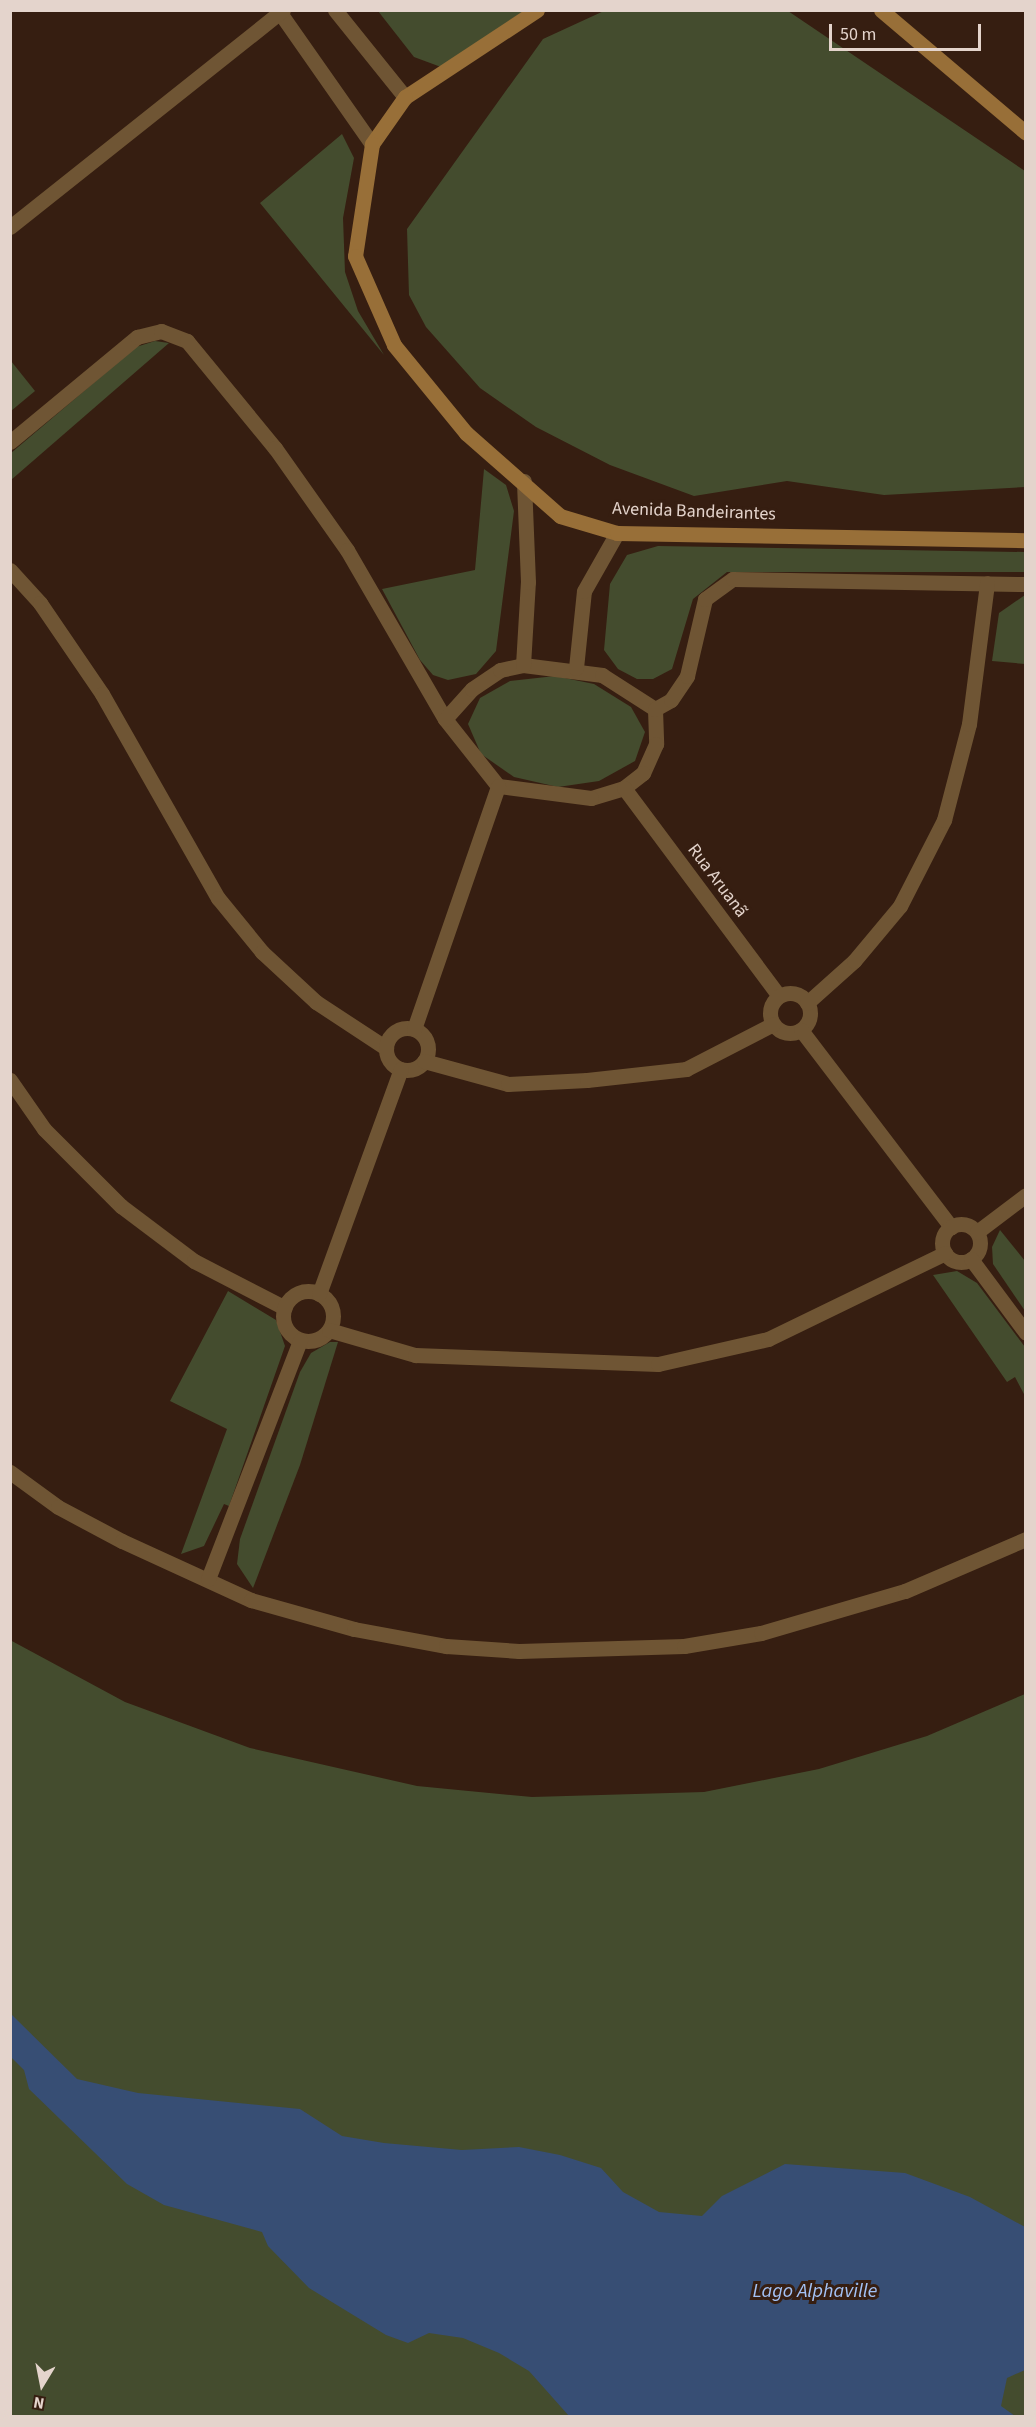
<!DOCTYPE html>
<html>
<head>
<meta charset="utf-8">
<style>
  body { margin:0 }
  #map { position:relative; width:1036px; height:2427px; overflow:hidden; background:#361e11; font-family:"Source Sans 3",sans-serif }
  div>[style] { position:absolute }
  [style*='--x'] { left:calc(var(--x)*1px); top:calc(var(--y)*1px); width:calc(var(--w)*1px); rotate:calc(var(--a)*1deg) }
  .green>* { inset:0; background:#444c2e }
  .water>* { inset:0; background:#374e74 }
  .street>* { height:15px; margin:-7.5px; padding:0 7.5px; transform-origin:7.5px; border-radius:7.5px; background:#6f5534 }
  .street>.ring { margin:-7.5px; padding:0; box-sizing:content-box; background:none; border:15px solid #6f5534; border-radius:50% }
  .secondary>* { height:15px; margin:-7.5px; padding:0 7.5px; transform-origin:7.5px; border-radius:7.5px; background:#986f38 }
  span { translate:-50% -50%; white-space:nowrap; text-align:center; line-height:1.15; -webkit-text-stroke:6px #361e11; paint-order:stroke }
  .street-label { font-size:18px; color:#e4d4cc }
  .water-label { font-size:20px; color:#a3c2f5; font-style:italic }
  .frame { position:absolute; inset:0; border:12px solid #e4d4cc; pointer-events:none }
  .north { position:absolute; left:12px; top:2355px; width:60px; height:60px; -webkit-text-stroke:4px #361e11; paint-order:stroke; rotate:190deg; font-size:16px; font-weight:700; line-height:24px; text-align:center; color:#e4d4cc }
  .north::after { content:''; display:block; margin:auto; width:21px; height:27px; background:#e4d4cc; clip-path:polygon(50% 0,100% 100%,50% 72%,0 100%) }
  .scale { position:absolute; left:829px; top:24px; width:152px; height:27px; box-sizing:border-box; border:3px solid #e4d4cc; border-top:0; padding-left:8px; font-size:18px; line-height:21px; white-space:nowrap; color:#e4d4cc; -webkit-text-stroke:4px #361e11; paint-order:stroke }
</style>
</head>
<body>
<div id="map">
  <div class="green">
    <i style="clip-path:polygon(606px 10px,788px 11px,1025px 171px,1025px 487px,884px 495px,787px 481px,694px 496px,610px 465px,536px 427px,480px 388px,426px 327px,409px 295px,407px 229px,543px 39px)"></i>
    <i style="clip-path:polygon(378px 11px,524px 11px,441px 67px,414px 57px)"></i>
    <i style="clip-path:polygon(342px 134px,354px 158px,343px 218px,345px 272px,358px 311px,384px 355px,260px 203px)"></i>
    <i style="clip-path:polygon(155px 341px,169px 343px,11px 480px,11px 453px,136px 347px)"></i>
    <i style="clip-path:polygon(11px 361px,35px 391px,11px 411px,10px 411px)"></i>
    <i style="clip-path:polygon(484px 469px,506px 485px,514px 511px,496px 651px,476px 674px,448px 680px,433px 675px,420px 660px,382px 589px,475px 570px)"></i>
    <i style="clip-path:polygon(658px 546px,1025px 552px,1025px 572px,727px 572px,693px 599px,672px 669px,653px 679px,637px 679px,618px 669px,604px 650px,610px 584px,627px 555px)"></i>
    <i style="clip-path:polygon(1025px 595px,1025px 664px,992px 661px,999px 613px)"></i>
    <i style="clip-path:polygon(555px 676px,594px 684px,631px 707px,645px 732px,635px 761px,599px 781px,558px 787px,514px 777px,481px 754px,468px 724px,480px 698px,510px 681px)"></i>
    <i style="clip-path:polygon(1000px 1230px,1025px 1261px,1025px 1311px,993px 1264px,992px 1247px)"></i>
    <i style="clip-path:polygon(957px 1271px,977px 1283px,1025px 1347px,1025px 1396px,1015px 1377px,1007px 1382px,933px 1275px)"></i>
    <i style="clip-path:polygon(228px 1291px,276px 1320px,285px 1346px,229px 1506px,224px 1504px,204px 1546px,181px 1554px,227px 1429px,170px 1401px)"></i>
    <i style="clip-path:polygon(330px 1342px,338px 1342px,300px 1465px,253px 1588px,237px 1564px,240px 1539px,300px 1372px,311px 1353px)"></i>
    <i style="clip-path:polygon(10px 1640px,125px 1702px,250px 1748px,417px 1786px,532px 1797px,704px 1792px,819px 1769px,927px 1736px,1025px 1694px,1025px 2416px,11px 2416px)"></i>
  </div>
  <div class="water">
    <i style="clip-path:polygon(11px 2014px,77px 2079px,138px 2093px,300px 2109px,342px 2136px,384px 2143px,462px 2150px,519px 2147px,560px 2155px,601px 2168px,623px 2192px,659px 2212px,702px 2216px,722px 2196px,785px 2164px,905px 2173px,970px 2197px,1025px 2227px,1025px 2370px,1007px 2378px,1001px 2406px,1015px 2416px,569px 2416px,529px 2371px,499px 2353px,463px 2338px,429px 2333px,408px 2343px,386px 2335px,309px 2288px,268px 2246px,262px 2232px,164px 2205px,127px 2184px,29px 2089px,24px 2070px,11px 2057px)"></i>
  </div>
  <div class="street">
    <i style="--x:278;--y:10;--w:164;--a:55"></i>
    <i style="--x:335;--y:10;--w:112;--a:51.2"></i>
    <i style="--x:10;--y:227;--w:349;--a:-38.5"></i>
    <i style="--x:10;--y:442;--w:165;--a:-39.6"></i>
    <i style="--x:137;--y:337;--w:25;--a:-14"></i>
    <i style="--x:161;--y:331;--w:28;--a:21"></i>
    <i style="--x:187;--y:341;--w:139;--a:50.6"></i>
    <i style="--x:275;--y:448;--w:125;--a:54.8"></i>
    <i style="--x:347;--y:550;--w:195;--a:59.9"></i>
    <i style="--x:10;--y:570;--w:45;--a:47.7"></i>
    <i style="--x:40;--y:603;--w:110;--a:55.7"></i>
    <i style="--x:102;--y:694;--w:235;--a:60.4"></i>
    <i style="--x:218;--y:898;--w:70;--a:50.8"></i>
    <i style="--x:262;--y:952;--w:74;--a:42.8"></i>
    <i style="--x:316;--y:1002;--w:84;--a:33.3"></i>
    <i style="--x:523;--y:665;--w:80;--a:7.2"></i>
    <i style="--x:602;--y:675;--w:63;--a:32.7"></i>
    <i style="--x:655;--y:709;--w:35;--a:88"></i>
    <i style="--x:656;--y:744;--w:32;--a:114"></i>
    <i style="--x:643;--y:773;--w:24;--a:142"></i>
    <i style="--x:624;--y:788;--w:34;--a:163"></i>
    <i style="--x:591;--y:798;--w:94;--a:-172.6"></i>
    <i style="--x:498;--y:786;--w:85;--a:-128.3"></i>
    <i style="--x:445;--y:719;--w:40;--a:-48"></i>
    <i style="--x:472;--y:689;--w:34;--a:-34"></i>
    <i style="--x:500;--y:670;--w:24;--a:-12"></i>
    <i style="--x:523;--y:665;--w:83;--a:-86.6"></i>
    <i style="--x:528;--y:582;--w:101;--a:-92.3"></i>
    <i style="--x:576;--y:668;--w:77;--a:-84.1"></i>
    <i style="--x:584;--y:591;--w:67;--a:-60.4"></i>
    <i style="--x:655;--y:709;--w:18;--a:-29"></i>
    <i style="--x:671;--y:700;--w:29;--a:-56"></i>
    <i style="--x:687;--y:676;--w:79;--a:-76.8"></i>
    <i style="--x:705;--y:599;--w:34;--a:-36"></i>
    <i style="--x:733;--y:579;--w:293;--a:1"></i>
    <i style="--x:624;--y:788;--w:259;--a:53.3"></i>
    <i class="ring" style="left:770px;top:993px;width:25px;height:25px"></i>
    <i style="--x:807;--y:1003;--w:63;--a:-41.8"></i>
    <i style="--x:854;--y:961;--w:72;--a:-50.1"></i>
    <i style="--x:900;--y:906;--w:97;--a:-62.9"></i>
    <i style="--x:944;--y:820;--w:99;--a:-75.4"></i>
    <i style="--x:969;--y:724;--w:142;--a:-82.7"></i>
    <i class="ring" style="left:386px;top:1028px;width:27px;height:27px"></i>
    <i style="--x:414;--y:1029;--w:257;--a:-70.9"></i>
    <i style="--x:801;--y:1030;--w:248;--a:52.7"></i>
    <i style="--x:424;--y:1061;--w:87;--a:15.3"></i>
    <i style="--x:508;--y:1084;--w:79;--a:-2.9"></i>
    <i style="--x:587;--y:1080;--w:100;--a:-6.3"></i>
    <i style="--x:686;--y:1069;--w:98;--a:-27.3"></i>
    <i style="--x:10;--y:1080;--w:60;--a:55.2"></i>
    <i style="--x:44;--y:1129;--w:109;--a:45"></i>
    <i style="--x:121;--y:1206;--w:91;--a:37"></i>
    <i style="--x:194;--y:1261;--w:102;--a:27.3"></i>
    <i class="ring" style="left:942px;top:1224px;width:23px;height:23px"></i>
    <i style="--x:977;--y:1232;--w:61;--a:-37.1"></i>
    <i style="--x:971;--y:1259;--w:92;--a:53.4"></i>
    <i class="ring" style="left:283px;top:1291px;width:35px;height:35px"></i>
    <i style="--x:319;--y:1294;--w:239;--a:-70"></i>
    <i style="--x:329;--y:1330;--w:90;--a:16.2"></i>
    <i style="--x:415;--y:1355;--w:243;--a:2.1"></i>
    <i style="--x:658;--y:1364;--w:113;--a:-12.8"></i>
    <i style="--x:768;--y:1339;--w:197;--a:-25.9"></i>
    <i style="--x:10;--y:1472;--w:59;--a:36.1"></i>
    <i style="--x:58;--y:1507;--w:72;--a:28"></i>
    <i style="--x:122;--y:1541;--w:142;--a:24.6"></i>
    <i style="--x:251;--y:1600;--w:107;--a:15.7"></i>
    <i style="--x:354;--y:1629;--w:94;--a:10.5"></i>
    <i style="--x:446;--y:1646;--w:73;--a:3.9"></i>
    <i style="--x:519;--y:1651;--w:165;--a:-1.7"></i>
    <i style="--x:684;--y:1646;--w:78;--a:-9.6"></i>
    <i style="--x:761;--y:1633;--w:150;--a:-16.3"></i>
    <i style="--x:905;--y:1591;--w:132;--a:-23.3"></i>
    <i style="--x:208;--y:1579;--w:256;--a:-68.9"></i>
  </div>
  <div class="secondary">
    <i style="--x:537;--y:10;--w:158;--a:146.6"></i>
    <i style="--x:405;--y:97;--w:57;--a:125.1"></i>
    <i style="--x:372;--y:144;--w:113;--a:98.6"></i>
    <i style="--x:355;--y:256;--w:97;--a:66.3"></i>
    <i style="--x:394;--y:345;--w:114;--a:50.7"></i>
    <i style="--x:466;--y:433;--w:125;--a:41.4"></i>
    <i style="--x:560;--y:516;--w:59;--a:16.6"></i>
    <i style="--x:617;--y:533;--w:409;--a:1"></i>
    <i style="--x:881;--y:10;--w:190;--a:40.3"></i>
  </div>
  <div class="street-label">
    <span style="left:694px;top:512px;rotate:2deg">Avenida Bandeirantes</span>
    <span style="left:717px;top:881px;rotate:53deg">Rua Aruanã</span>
  </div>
  <div class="water-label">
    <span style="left:815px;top:2291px">Lago Alphaville</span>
  </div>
  <div class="frame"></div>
  <div class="north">N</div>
  <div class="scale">50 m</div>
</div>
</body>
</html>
